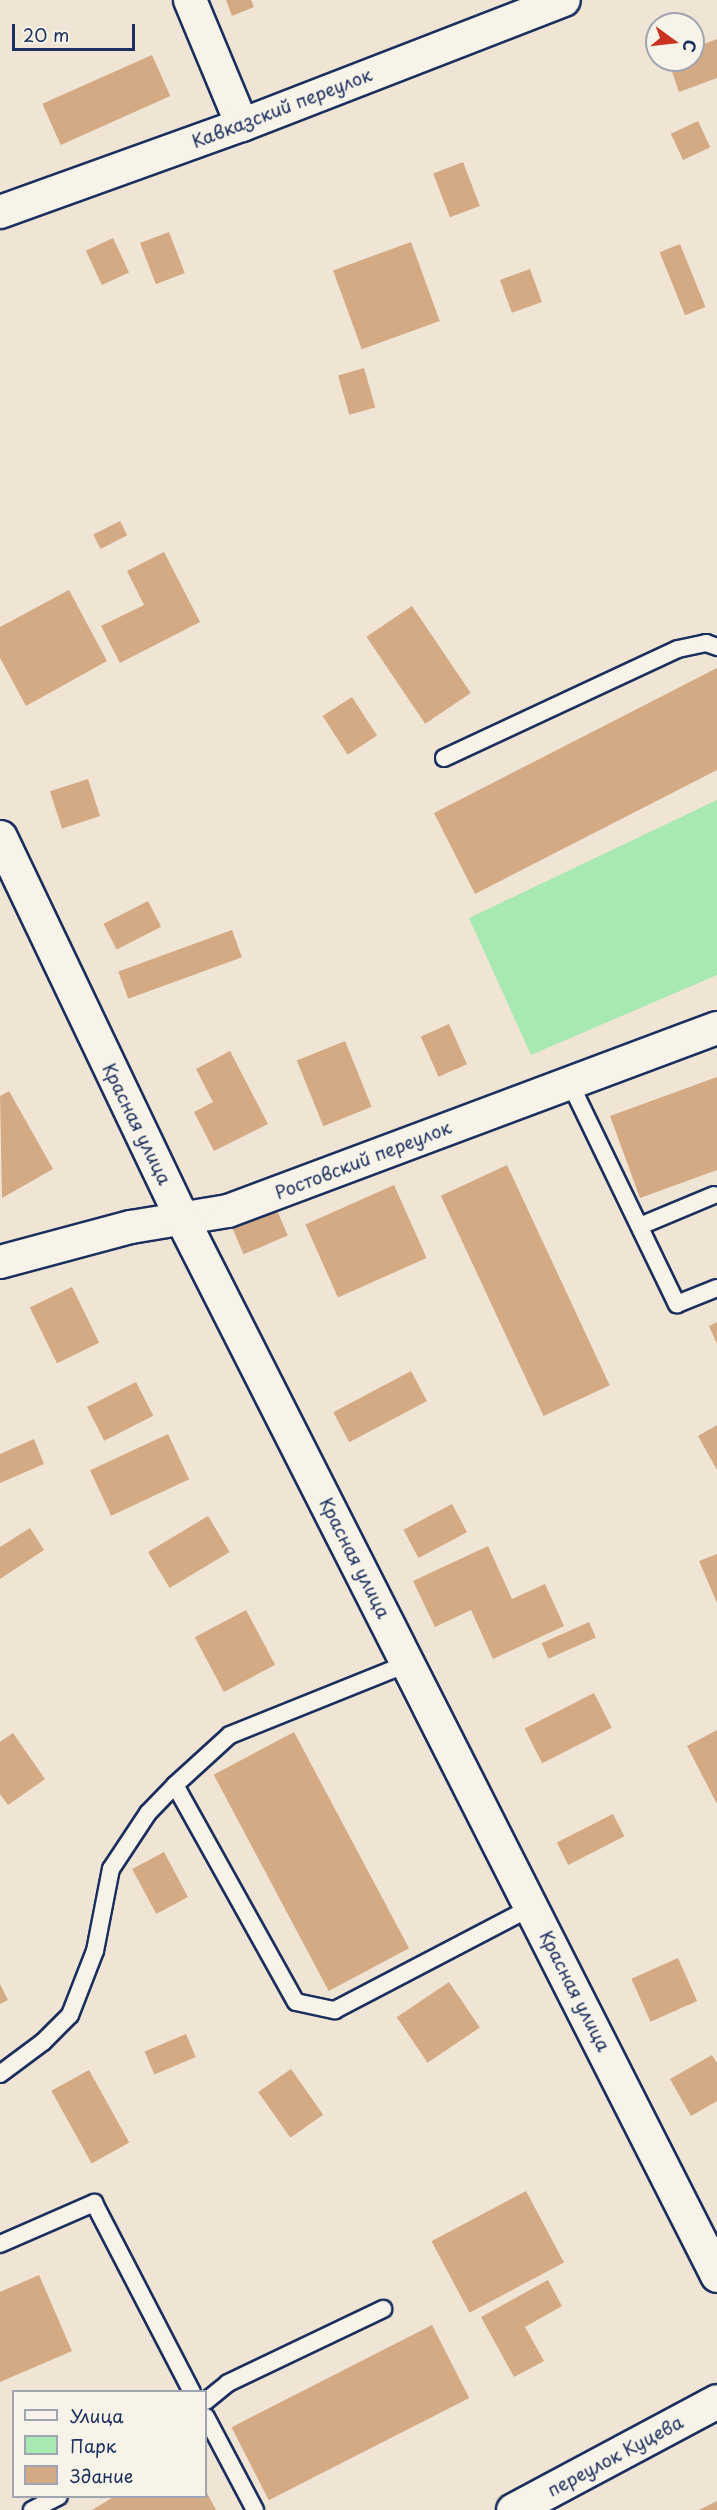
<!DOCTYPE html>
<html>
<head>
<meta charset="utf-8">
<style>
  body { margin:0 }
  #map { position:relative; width:717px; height:2510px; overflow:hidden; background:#f0e4d4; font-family:"Playpen Sans",sans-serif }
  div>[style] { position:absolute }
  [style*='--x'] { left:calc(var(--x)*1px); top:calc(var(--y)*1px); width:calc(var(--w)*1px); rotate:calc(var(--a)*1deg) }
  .green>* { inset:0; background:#a8e9b2 }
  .building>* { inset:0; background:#d4aa85; transform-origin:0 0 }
  .roads { filter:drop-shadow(2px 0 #1b2f5e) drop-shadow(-2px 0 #1b2f5e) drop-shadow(0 2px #1b2f5e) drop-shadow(0 -2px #1b2f5e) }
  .service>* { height:16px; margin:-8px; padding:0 8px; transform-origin:8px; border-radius:8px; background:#f7f3e8 }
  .minor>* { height:32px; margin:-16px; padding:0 16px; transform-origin:16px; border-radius:16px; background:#f7f3e8 }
  .tertiary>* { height:33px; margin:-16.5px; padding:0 16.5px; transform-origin:16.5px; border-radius:16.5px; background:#f7f3e8 }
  span { translate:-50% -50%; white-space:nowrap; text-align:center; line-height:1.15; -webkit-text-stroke:5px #f7f3e8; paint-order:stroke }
  .street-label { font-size:18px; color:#1b2f5e }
  .legend { position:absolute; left:12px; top:2390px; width:195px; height:108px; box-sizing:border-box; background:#f7f3e8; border:2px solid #9fa5b1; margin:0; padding:8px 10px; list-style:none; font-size:18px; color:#1b2f5e }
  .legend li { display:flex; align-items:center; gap:12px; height:30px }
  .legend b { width:30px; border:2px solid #9fa5b1 }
  .north { position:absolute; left:645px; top:12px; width:60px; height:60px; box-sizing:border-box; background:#f7f3e8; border:2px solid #9fa5b1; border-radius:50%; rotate:105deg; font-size:16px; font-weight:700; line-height:24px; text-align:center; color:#1b2f5e }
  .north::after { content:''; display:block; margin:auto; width:21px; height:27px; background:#c8321e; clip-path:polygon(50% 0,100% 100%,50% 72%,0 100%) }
  .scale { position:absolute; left:12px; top:24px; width:123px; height:27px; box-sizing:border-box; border:3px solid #1b2f5e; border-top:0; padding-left:8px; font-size:18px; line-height:21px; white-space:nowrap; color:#1b2f5e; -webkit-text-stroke:4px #f7f3e8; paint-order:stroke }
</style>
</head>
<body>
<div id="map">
  <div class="green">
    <i style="clip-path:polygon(717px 800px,717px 975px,531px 1055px,469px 918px)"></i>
  </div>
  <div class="building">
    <i style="clip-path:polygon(226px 0,251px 0,254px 7px,232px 16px)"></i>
    <i style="clip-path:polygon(717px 39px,717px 78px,679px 92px,668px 60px,693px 60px,693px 48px)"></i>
    <i style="left:152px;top:55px;width:45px;height:120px;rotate:66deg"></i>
    <i style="left:698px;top:121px;width:29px;height:30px;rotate:65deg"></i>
    <i style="left:463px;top:162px;width:47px;height:32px;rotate:69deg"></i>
    <i style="left:169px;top:232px;width:44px;height:31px;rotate:69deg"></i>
    <i style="left:113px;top:238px;width:38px;height:30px;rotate:65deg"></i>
    <i style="left:411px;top:242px;width:84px;height:83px;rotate:70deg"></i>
    <i style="left:680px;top:244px;width:68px;height:22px;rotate:68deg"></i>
    <i style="left:530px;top:269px;width:35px;height:32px;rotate:70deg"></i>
    <i style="left:364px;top:368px;width:41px;height:27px;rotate:74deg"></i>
    <i style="left:120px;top:521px;width:16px;height:30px;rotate:63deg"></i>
    <i style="clip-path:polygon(164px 552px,200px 622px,120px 663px,101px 626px,144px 605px,127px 571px)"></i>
    <i style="clip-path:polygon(69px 590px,107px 661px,26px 706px,0 658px,0 627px)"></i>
    <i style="left:412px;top:606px;width:105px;height:55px;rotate:56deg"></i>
    <i style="clip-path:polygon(717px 668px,717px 770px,475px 894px,434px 813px)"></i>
    <i style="left:352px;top:697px;width:46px;height:35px;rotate:57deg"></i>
    <i style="left:88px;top:779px;width:39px;height:40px;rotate:72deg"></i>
    <i style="left:148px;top:901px;width:29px;height:50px;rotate:63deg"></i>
    <i style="left:232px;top:930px;width:29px;height:121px;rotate:70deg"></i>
    <i style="left:449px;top:1024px;width:44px;height:31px;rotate:66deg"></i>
    <i style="left:345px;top:1041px;width:71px;height:52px;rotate:68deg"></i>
    <i style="clip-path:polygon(230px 1051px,268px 1124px,214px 1151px,194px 1112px,213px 1102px,196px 1069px)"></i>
    <i style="clip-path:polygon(717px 1077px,717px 1170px,640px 1198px,610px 1116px)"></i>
    <i style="clip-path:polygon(9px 1091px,53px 1169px,2px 1198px,0 1096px)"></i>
    <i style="left:507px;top:1165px;width:243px;height:73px;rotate:65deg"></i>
    <i style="left:394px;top:1185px;width:80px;height:97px;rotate:66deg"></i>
    <i style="left:276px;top:1208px;width:30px;height:48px;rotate:67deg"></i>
    <i style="left:72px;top:1287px;width:62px;height:47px;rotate:64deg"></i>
    <i style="clip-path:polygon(717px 1322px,717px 1344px,709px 1326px)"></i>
    <i style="left:411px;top:1371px;width:34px;height:88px;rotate:62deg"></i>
    <i style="left:136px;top:1382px;width:38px;height:55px;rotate:63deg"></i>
    <i style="clip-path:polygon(717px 1425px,717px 1470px,698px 1436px)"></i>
    <i style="left:168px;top:1434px;width:50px;height:86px;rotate:65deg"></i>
    <i style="clip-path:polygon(34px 1439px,44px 1464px,0 1483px,0 1454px)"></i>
    <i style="left:452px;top:1504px;width:32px;height:55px;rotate:62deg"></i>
    <i style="left:208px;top:1516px;width:42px;height:70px;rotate:59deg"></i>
    <i style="clip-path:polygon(30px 1528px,44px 1550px,0 1579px,0 1547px)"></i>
    <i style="clip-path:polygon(488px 1546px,512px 1599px,545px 1584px,564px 1626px,493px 1659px,471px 1610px,435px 1627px,413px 1581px)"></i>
    <i style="clip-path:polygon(717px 1554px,717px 1603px,699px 1561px)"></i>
    <i style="left:246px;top:1610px;width:62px;height:58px;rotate:62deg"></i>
    <i style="left:589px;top:1622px;width:17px;height:52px;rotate:66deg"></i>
    <i style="left:594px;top:1693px;width:39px;height:78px;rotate:63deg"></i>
    <i style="clip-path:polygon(717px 1730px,717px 1804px,687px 1746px)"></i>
    <i style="left:294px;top:1732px;width:245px;height:91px;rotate:62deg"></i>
    <i style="clip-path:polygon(13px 1733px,45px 1779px,8px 1805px,0 1794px,0 1742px)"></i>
    <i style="left:613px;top:1814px;width:25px;height:63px;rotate:63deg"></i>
    <i style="left:164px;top:1852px;width:51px;height:36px;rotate:62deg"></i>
    <i style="left:678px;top:1958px;width:47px;height:51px;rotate:66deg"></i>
    <i style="left:449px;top:1982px;width:55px;height:63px;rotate:56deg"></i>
    <i style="clip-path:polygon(0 1984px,8px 2000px,0 2004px)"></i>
    <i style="left:186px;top:2034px;width:25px;height:45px;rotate:67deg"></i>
    <i style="clip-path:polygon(712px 2055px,717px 2063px,717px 2101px,691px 2116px,670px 2079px)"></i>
    <i style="left:291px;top:2069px;width:56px;height:40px;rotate:55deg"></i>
    <i style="left:89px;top:2070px;width:83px;height:43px;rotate:61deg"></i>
    <i style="left:526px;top:2191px;width:81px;height:107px;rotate:62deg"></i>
    <i style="clip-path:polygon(39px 2275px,72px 2351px,0 2382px,0 2292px)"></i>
    <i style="clip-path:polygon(548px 2280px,562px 2306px,525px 2327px,544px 2361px,514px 2377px,481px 2317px)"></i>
    <i style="left:432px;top:2325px;width:82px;height:225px;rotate:63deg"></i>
    <i style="clip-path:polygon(206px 2491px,216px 2510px,92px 2510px,115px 2496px,206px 2496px)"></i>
    <i style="clip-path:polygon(717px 2501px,717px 2510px,699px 2510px)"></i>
  </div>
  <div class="roads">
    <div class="service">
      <i style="--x:444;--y:758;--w:258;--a:-25"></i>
      <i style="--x:678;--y:649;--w:29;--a:-12"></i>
      <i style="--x:706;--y:643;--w:12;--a:20"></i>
      <i style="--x:570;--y:1083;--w:246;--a:64.2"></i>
      <i style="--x:677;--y:1304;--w:43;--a:-21.8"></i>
      <i style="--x:640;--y:1226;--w:80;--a:-22.7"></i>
      <i style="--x:175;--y:1785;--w:248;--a:60.9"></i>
      <i style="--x:296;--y:2002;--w:40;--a:12"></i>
      <i style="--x:335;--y:2010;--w:222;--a:-27.6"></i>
      <i style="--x:0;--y:2074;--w:54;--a:-36.7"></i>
      <i style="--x:43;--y:2042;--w:38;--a:-45"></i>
      <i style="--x:70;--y:2015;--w:69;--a:-68.7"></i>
      <i style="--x:95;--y:1951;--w:84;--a:-79"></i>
      <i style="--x:111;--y:1869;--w:67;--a:-56.5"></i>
      <i style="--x:148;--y:1813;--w:39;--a:-46"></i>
      <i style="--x:175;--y:1785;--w:74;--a:-42.3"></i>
      <i style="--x:230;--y:1735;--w:193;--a:-21.9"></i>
      <i style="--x:0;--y:2244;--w:103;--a:-23.6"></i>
      <i style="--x:94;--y:2203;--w:213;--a:62.6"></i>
      <i style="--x:206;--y:2401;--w:28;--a:-39"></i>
      <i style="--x:228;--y:2383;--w:172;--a:-25.5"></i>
      <i style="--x:206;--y:2417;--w:105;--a:62.2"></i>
      <i style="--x:32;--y:2510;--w:30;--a:-27"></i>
    </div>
    <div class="minor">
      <i style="--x:190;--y:0;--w:135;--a:67.4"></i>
      <i style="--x:0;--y:212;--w:257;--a:-19.8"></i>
      <i style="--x:242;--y:125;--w:345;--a:-21.2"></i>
      <i style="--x:0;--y:1262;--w:136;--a:-15"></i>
      <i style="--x:131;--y:1227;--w:98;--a:-9.4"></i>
      <i style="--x:228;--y:1211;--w:522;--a:-20.52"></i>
    </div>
    <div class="tertiary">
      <i style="--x:0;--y:837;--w:421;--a:64.5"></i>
      <i style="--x:181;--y:1217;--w:1186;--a:63.13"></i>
      <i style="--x:513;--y:2510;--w:231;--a:-28.1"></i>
    </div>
  </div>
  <div class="street-label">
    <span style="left:282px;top:108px;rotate:-21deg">Кавказский переулок</span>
    <span style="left:137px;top:1124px;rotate:64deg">Красная улица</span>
    <span style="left:363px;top:1160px;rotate:-21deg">Ростовский переулок</span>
    <span style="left:355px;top:1558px;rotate:63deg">Красная улица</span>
    <span style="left:575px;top:1991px;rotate:63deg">Красная улица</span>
    <span style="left:615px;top:2456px;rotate:-28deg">переулок Куцева</span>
  </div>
  <ul class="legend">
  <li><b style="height:8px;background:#f7f3e8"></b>Улица</li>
  <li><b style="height:16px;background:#a8e9b2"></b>Парк</li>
  <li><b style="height:16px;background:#d4aa85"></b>Здание</li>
  </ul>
  <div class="north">С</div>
  <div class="scale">20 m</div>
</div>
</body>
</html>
